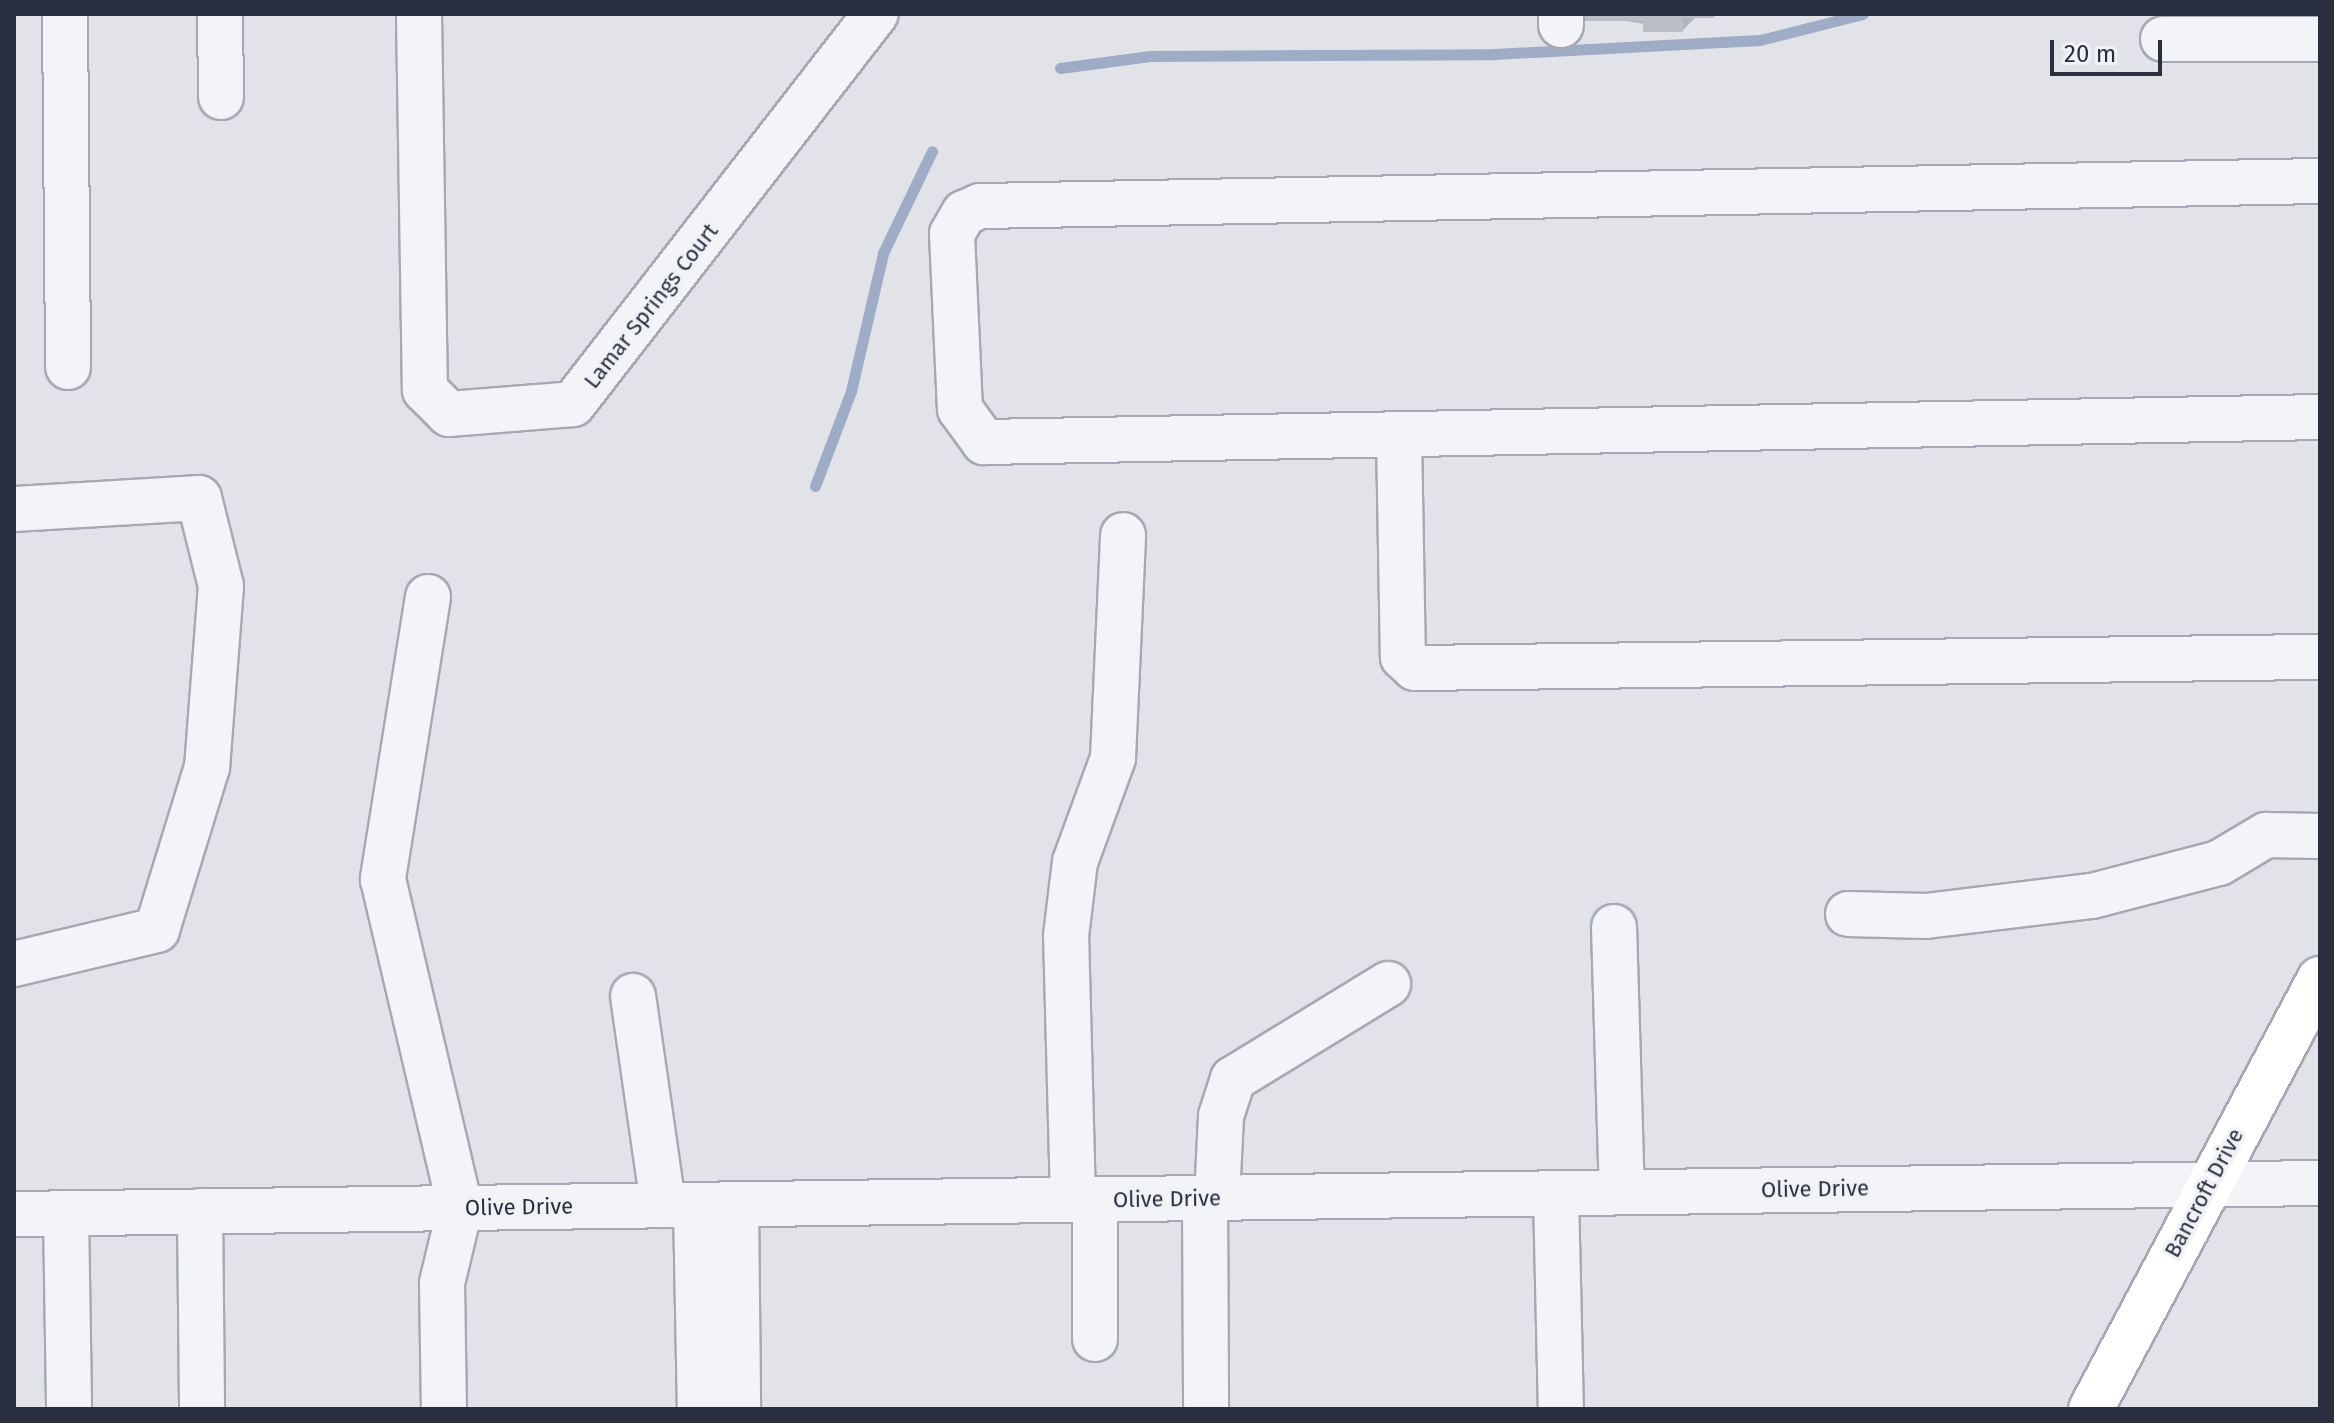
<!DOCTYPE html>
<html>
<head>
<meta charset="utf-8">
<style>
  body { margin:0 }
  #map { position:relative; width:2334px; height:1423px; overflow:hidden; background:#e1e3e9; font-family:"Fira Sans",sans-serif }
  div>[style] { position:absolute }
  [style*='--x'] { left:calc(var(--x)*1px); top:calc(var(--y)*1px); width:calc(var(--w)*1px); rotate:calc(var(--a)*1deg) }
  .shadow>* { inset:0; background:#0003 }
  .stream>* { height:11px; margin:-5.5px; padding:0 5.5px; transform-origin:5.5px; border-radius:5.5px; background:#9eacc6 }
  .building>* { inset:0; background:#bbbec8 }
  .roads { filter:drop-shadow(2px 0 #a6a9b3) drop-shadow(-2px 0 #a6a9b3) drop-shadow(0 2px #a6a9b3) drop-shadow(0 -2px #a6a9b3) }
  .minor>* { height:44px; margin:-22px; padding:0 22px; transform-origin:22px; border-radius:22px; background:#f3f4f7 }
  .major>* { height:44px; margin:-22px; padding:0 22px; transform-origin:22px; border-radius:22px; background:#fff }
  span { translate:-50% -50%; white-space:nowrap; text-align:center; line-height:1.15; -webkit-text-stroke:7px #f0f2f6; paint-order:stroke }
  .street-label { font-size:22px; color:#2a2f3f }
  .frame { position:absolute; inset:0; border:16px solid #2a2f3f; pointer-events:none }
  .scale { position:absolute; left:2050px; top:40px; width:112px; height:36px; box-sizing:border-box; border:4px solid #2a2f3f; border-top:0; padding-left:10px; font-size:24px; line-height:28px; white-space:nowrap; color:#2a2f3f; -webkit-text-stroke:6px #f0f2f6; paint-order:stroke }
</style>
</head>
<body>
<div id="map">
  <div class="shadow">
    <i style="clip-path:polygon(1581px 14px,1715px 14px,1697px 16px,1683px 30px)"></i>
  </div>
  <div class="stream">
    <i style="--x:1060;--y:68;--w:91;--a:-7.6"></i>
    <i style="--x:1150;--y:56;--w:344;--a:-0.3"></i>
    <i style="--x:1494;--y:54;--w:266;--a:-3"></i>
    <i style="--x:1760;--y:40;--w:106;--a:-14.2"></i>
    <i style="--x:815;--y:486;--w:102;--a:-69.2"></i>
    <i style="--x:851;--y:391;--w:142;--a:-76.9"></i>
    <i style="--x:883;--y:253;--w:113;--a:-64.3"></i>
  </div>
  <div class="building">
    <i style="clip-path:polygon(1579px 14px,1714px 14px,1714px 18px,1683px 18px,1683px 32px,1643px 32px,1643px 21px,1579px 21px)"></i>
  </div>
  <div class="roads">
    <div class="minor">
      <i style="--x:65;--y:14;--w:353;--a:89.5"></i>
      <i style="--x:220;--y:14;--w:83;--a:89.3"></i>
      <i style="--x:419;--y:14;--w:376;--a:89.1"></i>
      <i style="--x:425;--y:390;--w:34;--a:45"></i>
      <i style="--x:449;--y:414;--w:124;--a:-4.6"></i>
      <i style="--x:573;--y:404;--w:494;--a:-52.2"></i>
      <i style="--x:1561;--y:14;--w:11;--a:90"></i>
      <i style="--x:2163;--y:39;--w:157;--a:0"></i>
      <i style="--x:2320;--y:181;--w:1340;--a:178.93"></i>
      <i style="--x:980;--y:206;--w:17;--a:156"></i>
      <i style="--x:964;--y:213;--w:24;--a:120"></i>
      <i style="--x:952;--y:234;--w:175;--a:87.4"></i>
      <i style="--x:960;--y:409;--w:41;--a:54"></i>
      <i style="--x:984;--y:442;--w:1336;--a:-1.07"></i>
      <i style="--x:1399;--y:435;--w:222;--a:89"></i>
      <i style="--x:1403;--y:657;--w:16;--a:43"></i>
      <i style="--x:1415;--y:668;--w:905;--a:-0.7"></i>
      <i style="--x:14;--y:509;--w:185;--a:-3.4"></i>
      <i style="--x:199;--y:498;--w:91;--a:76"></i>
      <i style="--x:221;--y:586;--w:182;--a:94.4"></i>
      <i style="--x:207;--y:767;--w:170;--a:107.1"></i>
      <i style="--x:157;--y:930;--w:147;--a:166.6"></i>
      <i style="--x:428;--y:597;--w:286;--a:99.1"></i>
      <i style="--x:383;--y:879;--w:338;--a:76.8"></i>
      <i style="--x:460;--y:1208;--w:77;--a:103.5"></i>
      <i style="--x:442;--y:1283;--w:126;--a:89.1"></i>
      <i style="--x:1848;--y:914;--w:78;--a:1.5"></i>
      <i style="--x:1926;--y:916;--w:167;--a:-6.9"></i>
      <i style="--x:2092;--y:896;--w:131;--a:-14.6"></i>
      <i style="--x:2219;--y:863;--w:55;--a:-30.8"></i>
      <i style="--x:2266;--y:835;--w:54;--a:1.1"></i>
      <i style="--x:1614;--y:927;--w:264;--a:88.3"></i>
      <i style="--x:633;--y:996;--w:211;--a:81.8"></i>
      <i style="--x:1556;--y:1194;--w:215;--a:88.7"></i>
      <i style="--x:1205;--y:1198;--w:211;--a:89.7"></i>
      <i style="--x:1217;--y:1198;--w:82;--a:-87.2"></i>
      <i style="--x:1221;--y:1116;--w:39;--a:-72"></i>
      <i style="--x:1233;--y:1079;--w:182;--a:-31.5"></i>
      <i style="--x:1073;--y:1200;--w:264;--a:-91.5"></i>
      <i style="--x:1066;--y:936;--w:75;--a:-83.1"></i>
      <i style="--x:1075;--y:862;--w:111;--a:-69.9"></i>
      <i style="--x:1113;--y:758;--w:223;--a:-87.4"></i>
      <i style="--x:1095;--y:1200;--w:139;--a:90"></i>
      <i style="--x:736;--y:1204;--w:205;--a:89.4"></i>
      <i style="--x:696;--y:1205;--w:204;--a:88.9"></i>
      <i style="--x:200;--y:1211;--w:198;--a:89.4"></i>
      <i style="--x:66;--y:1213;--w:196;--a:89.1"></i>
      <i style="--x:14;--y:1214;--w:2306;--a:-0.77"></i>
    </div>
    <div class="major">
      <i style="--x:2091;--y:1409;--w:487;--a:-62"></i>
    </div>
  </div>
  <div class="street-label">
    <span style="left:651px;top:306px;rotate:-52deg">Lamar Springs Court</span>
    <span style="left:1815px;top:1189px;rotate:-1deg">Olive Drive</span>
    <span style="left:2204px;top:1193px;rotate:-62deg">Bancroft Drive</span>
    <span style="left:1167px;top:1199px;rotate:-1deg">Olive Drive</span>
    <span style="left:519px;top:1207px;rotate:-1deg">Olive Drive</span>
  </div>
  <div class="frame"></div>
  <div class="scale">20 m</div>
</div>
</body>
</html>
